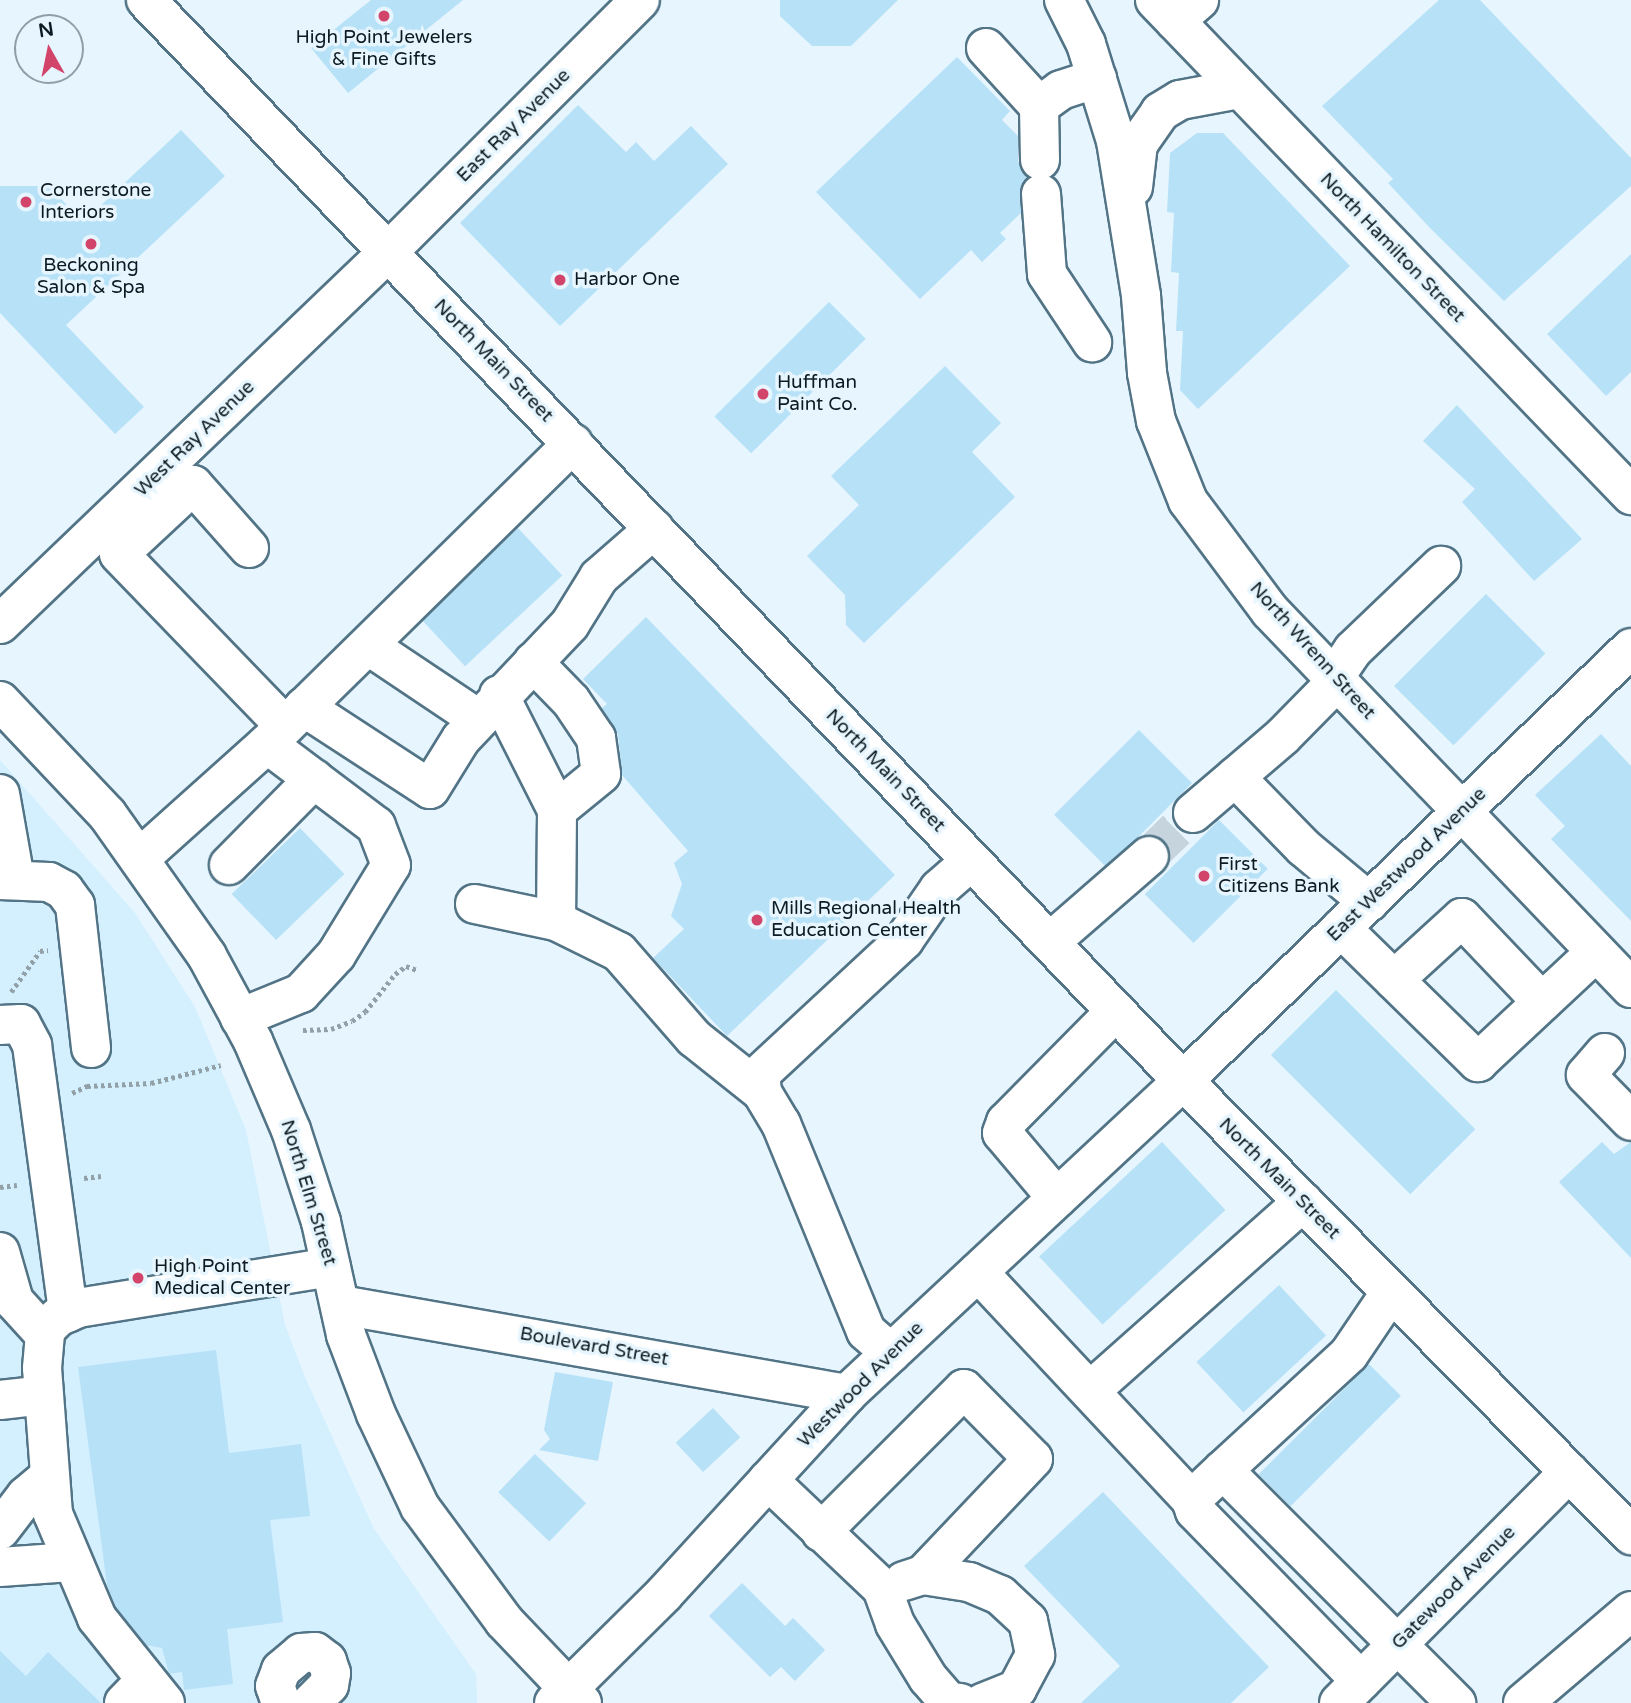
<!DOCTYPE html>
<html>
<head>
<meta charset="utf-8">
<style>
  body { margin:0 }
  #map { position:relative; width:1631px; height:1703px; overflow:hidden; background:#e7f6fe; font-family:"Varela Round",sans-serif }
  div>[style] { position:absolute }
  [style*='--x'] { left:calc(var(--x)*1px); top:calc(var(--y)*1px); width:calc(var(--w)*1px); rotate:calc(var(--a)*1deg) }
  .built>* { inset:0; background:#d4effe }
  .building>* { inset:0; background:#b7e1f7; transform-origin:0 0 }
  .minor-tunnel>* { height:38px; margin-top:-19px; transform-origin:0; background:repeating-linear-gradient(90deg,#c6d5dd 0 38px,transparent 0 57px) }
  .path>* { height:4.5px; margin-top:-2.25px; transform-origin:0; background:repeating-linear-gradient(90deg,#92a1a8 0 3.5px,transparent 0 7px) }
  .roads { filter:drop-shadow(2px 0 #527486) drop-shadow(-2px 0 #527486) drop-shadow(0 2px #527486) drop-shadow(0 -2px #527486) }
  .minor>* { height:38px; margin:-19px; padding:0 19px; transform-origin:19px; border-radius:19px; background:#fff }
  .major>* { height:38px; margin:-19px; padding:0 19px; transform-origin:19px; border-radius:19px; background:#fff }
  .dots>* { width:19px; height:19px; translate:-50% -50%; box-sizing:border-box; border:4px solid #e7f6fe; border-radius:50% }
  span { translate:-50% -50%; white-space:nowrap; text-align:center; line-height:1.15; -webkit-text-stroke:7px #e7f6fe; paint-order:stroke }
  .poi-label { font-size:19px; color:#0d1a21 }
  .left { translate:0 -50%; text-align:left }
  .street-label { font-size:19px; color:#0d1a21 }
  .north { position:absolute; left:14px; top:14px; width:70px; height:70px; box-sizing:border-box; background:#e7f6fe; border:2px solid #909ea6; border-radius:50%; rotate:351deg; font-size:19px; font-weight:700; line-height:28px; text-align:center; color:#0d1a21 }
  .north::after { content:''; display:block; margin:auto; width:24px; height:32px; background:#d3446b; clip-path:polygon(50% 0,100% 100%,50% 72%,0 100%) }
</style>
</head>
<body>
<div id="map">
  <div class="built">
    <i style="clip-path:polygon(0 760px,135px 913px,195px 1007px,246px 1130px,285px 1325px,305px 1377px,374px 1529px,476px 1674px,477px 1703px,0 1703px)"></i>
  </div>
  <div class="building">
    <i style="clip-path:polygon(371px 0,463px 0,348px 93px,311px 48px)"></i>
    <i style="clip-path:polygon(780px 0,898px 0,851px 46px,812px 46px,780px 16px)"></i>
    <i style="clip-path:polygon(1439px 0,1480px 0,1631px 158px,1631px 186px,1504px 301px,1430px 228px,1388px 183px,1393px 179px,1322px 106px)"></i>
    <i style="clip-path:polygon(957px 57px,1010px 111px,1002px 120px,1018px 136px,1018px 161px,1027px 177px,1021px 185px,1021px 213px,1000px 233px,1006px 239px,982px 262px,971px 250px,920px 299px,816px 192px)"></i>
    <i style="clip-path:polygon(578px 105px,626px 152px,636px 142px,654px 161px,691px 126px,728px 164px,560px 326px,460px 223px)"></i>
    <i style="clip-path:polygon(181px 130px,225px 176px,66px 325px,144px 407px,115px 434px,0 313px,0 186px,49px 186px,83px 222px)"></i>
    <i style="clip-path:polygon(1197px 133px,1223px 133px,1350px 266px,1198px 409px,1180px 390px,1183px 331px,1176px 331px,1179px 273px,1171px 272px,1174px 213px,1167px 212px,1170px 153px)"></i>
    <i style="clip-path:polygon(1631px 254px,1631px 372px,1606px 396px,1547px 334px)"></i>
    <i style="left:829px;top:302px;width:52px;height:162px;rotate:45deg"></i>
    <i style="clip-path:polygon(945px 366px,1001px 423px,972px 452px,1015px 497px,864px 643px,846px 625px,845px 595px,807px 556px,859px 505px,831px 476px)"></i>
    <i style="clip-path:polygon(1457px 405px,1582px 539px,1534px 581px,1462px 502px,1475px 489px,1423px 441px)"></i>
    <i style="left:518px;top:528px;width:65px;height:133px;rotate:47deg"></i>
    <i style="left:1486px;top:594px;width:84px;height:130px;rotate:45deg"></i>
    <i style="clip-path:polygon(646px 617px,895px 875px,727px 1036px,653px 958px,684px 929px,671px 916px,682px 884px,674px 863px,688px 851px,622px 775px,618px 734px,602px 708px,607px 704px,583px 679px)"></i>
    <i style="left:1139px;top:730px;width:75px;height:120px;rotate:45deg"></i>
    <i style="clip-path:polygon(1601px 734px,1631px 766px,1631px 921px,1551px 839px,1565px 826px,1535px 795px)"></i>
    <i style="left:1219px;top:820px;width:69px;height:105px;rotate:45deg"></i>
    <i style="left:300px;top:828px;width:64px;height:95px;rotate:46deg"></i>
    <i style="left:1336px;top:990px;width:197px;height:92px;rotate:45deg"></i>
    <i style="left:1162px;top:1142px;width:93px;height:168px;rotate:47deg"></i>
    <i style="clip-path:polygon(1602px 1142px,1614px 1154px,1631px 1142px,1631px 1258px,1559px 1182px)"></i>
    <i style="left:1279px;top:1285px;width:69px;height:113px;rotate:47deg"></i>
    <i style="clip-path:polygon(216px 1350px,229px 1453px,301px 1444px,310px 1516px,270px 1520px,283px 1622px,227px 1629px,233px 1684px,184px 1690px,182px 1672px,169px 1674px,162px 1648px,146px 1645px,116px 1607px,107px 1585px,78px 1367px)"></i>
    <i style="left:1369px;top:1364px;width:45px;height:156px;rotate:45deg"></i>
    <i style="clip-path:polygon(555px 1372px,613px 1382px,598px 1461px,539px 1450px,550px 1439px,544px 1430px)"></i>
    <i style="left:713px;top:1408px;width:40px;height:51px;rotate:47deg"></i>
    <i style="left:535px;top:1454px;width:71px;height:53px;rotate:44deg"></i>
    <i style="clip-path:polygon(1103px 1492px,1269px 1667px,1231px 1703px,1081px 1703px,1120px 1666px,1024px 1566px)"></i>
    <i style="clip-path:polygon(742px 1583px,785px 1626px,793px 1618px,825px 1650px,795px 1681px,781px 1667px,770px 1677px,709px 1616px)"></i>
    <i style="clip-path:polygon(0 1651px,26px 1676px,48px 1652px,101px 1703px,0 1703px)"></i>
  </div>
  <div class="minor-tunnel">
    <i style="--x:1149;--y:856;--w:62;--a:-44.3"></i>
  </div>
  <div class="path">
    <i style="--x:11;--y:992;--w:50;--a:-54.7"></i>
    <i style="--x:40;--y:951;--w:8;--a:-7"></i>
    <i style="--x:303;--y:1030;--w:28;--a:-2"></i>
    <i style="--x:331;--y:1029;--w:22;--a:-21"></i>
    <i style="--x:352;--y:1021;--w:16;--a:-35"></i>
    <i style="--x:365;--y:1012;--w:48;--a:-51.7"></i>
    <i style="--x:395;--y:974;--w:14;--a:-36"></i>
    <i style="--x:406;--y:966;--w:12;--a:20"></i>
    <i style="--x:72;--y:1093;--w:17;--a:-25"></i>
    <i style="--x:87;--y:1086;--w:64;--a:-2.7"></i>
    <i style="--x:151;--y:1083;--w:72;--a:-14.4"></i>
    <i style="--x:84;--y:1178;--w:17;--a:-7"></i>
    <i style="--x:0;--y:1187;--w:17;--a:-7"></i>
  </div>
  <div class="roads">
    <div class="minor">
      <i style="--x:1064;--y:0;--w:49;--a:63.4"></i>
      <i style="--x:1086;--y:44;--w:102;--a:72.8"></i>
      <i style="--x:1116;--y:141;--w:157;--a:80.8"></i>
      <i style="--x:1141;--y:296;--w:77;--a:85.5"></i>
      <i style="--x:1147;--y:373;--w:49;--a:79.4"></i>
      <i style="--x:1156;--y:421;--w:86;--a:68.2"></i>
      <i style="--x:1188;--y:501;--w:137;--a:53.3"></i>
      <i style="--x:1270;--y:611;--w:522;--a:46.24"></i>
      <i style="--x:1155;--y:0;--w:687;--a:46.12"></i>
      <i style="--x:1175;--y:21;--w:32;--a:-41"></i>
      <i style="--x:986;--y:48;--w:79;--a:47.6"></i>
      <i style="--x:1040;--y:160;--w:54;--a:-91.1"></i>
      <i style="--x:1039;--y:106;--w:27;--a:-36"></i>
      <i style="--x:1061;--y:90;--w:38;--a:-18"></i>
      <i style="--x:1133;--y:187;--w:43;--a:-83.4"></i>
      <i style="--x:1138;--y:144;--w:39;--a:-55"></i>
      <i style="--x:1160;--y:112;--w:23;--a:-31"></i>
      <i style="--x:1180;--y:100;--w:60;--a:-10.6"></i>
      <i style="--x:1041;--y:194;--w:80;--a:85.7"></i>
      <i style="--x:1047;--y:274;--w:82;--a:56.5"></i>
      <i style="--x:249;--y:548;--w:84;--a:-131.6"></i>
      <i style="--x:193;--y:485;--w:101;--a:137"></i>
      <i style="--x:119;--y:554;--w:239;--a:46"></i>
      <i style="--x:0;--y:624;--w:538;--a:-43.79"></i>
      <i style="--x:388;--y:252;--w:356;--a:-45"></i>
      <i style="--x:369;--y:646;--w:131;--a:33.8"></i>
      <i style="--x:533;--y:662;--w:54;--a:45.7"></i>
      <i style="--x:571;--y:701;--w:45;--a:56"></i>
      <i style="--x:596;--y:738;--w:36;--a:82"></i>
      <i style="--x:601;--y:774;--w:57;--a:140.7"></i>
      <i style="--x:1334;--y:678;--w:34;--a:-56"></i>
      <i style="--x:1353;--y:650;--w:122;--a:-43.7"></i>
      <i style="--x:499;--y:695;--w:129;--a:63.2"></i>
      <i style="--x:557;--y:810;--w:111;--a:90.5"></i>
      <i style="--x:0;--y:701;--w:156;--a:46.6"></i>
      <i style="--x:107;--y:814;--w:174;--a:54.8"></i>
      <i style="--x:207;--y:956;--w:97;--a:61.6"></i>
      <i style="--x:253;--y:1041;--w:97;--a:66.9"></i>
      <i style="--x:291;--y:1130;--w:97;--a:71.9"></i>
      <i style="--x:321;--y:1222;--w:116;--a:77.5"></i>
      <i style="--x:346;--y:1335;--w:85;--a:69.2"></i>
      <i style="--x:376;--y:1414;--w:103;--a:64.7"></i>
      <i style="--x:420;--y:1507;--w:142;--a:53.6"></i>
      <i style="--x:504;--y:1621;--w:113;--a:46.4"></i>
      <i style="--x:304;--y:707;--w:150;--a:33.1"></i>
      <i style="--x:430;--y:789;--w:59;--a:-58.2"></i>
      <i style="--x:461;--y:739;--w:158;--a:-46.5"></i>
      <i style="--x:570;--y:624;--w:55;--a:-58.3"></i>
      <i style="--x:599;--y:577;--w:73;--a:-41.1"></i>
      <i style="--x:1235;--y:777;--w:98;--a:45.8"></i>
      <i style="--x:1303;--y:847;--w:86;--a:39.8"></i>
      <i style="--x:0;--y:794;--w:86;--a:80"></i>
      <i style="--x:1193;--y:813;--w:118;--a:-40.5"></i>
      <i style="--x:1283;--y:736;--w:77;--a:-45.5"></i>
      <i style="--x:141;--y:857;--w:169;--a:-41.9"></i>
      <i style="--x:267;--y:744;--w:429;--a:-44.5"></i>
      <i style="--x:229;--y:865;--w:121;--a:-45.3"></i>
      <i style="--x:0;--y:880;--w:49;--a:2.3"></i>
      <i style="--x:49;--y:882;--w:17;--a:28"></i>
      <i style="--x:64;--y:890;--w:19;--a:54"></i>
      <i style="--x:75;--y:905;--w:144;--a:83.6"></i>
      <i style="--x:475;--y:904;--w:83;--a:11.9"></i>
      <i style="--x:556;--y:921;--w:70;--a:26.2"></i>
      <i style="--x:619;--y:952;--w:114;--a:48.9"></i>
      <i style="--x:694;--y:1038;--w:87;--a:38.5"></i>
      <i style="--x:1341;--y:928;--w:192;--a:44.4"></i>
      <i style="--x:1478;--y:1062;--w:161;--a:-43"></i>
      <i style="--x:1050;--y:942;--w:131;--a:-41"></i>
      <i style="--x:1394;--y:980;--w:92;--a:-42.4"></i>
      <i style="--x:1462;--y:918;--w:116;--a:46.4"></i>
      <i style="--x:240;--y:1018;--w:66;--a:-22.3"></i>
      <i style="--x:301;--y:993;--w:52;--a:-47.4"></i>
      <i style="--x:336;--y:955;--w:105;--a:-58.6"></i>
      <i style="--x:391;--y:865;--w:42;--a:-111"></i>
      <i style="--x:376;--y:826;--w:136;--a:-143"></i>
      <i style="--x:0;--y:1025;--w:21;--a:-3"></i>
      <i style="--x:21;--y:1024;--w:24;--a:62"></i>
      <i style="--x:32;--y:1045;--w:270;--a:82.3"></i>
      <i style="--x:1605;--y:1053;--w:29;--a:131"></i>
      <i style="--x:1586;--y:1075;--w:64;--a:45.6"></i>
      <i style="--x:1057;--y:1198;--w:85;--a:-130.2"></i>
      <i style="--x:1002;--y:1133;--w:12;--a:-70"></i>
      <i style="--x:1006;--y:1122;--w:156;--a:-45.3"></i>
      <i style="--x:0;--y:1252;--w:51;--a:74.1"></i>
      <i style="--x:14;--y:1301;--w:45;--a:47.7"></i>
      <i style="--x:978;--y:1272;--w:312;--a:46.9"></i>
      <i style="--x:341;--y:1305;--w:514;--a:9.98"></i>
      <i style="--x:891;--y:1353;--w:33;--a:-139"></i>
      <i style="--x:866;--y:1331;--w:224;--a:-112.3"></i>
      <i style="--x:781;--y:1124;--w:37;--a:-121"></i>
      <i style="--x:762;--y:1092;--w:18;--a:-96"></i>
      <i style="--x:760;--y:1074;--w:197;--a:-42.9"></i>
      <i style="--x:904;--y:940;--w:62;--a:-55.5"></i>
      <i style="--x:939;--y:889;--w:43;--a:-41.2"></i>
      <i style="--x:1090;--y:1391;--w:285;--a:-41.6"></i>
      <i style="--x:0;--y:1400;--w:44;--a:-6.5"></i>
      <i style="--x:1223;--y:1470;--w:171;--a:-42.6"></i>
      <i style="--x:1349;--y:1354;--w:75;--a:-55.9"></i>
      <i style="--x:768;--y:1480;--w:157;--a:43.5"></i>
      <i style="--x:882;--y:1588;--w:38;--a:70"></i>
      <i style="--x:895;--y:1624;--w:63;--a:58.6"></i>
      <i style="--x:928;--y:1678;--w:32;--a:49"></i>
      <i style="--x:949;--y:1702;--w:11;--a:5"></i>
      <i style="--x:0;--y:1530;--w:43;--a:-52.6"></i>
      <i style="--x:26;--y:1496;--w:31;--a:-40"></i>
      <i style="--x:821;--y:1532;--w:202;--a:-45"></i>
      <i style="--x:964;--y:1389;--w:98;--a:45.4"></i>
      <i style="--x:1033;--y:1459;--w:160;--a:133.5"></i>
      <i style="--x:0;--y:1567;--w:71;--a:-4"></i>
      <i style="--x:904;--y:1581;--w:20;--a:-18"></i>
      <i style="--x:923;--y:1575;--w:47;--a:8.7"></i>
      <i style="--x:969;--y:1582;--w:34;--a:23"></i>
      <i style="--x:1000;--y:1595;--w:38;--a:43"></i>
      <i style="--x:1028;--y:1621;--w:35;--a:78"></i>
      <i style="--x:1035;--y:1655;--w:38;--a:118"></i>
      <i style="--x:1017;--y:1689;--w:37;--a:158"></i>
      <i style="--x:1361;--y:1681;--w:238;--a:-134.3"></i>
      <i style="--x:1195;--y:1511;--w:12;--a:-110"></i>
      <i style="--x:1191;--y:1500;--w:44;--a:-43.2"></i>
      <i style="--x:1223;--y:1470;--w:330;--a:45"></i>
      <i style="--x:124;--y:1703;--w:32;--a:-46"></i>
      <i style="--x:165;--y:1703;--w:109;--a:-128.7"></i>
      <i style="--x:97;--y:1618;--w:113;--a:-112.9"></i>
      <i style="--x:53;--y:1514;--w:146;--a:-94.3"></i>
      <i style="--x:42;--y:1368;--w:38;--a:-85"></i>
      <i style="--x:45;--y:1330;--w:18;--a:-45"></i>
      <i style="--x:58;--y:1317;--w:22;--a:-24"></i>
      <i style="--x:78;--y:1308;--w:256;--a:-9.2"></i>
      <i style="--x:281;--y:1703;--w:18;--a:-109"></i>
      <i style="--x:275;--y:1686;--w:17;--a:-69"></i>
      <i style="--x:281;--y:1670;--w:26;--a:-40"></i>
      <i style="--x:301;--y:1653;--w:14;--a:-4"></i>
      <i style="--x:315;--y:1652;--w:15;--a:37"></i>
      <i style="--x:327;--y:1661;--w:13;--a:72"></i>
      <i style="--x:331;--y:1673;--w:12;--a:99"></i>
      <i style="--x:329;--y:1685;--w:25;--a:135"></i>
      <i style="--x:554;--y:1703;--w:155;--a:-44.7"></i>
      <i style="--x:664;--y:1594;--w:271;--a:-47.5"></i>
      <i style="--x:847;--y:1394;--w:459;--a:-43"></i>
      <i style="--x:1183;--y:1081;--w:623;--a:-44.02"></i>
      <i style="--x:1339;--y:1703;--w:326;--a:-45.1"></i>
      <i style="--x:1523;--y:1703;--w:142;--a:-40.4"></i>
    </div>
    <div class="major">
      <i style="--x:146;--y:0;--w:1449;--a:46.2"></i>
      <i style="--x:1149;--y:1046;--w:687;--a:45.41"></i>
    </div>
  </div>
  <div class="dots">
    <i style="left:384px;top:16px;background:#d3446b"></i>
    <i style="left:26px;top:202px;background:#d3446b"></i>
    <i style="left:91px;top:244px;background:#d3446b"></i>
    <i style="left:560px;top:280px;background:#d3446b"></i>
    <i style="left:763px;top:394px;background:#d3446b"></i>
    <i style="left:1204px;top:876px;background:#d3446b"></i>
    <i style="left:757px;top:920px;background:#d3446b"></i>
    <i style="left:138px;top:1278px;background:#d3446b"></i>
  </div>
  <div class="poi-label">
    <span style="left:384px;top:49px">High Point Jewelers<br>&amp; Fine Gifts</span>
    <span class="left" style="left:40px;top:202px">Cornerstone<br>Interiors</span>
    <span style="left:91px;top:277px">Beckoning<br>Salon &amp; Spa</span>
    <span class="left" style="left:574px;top:280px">Harbor One</span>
    <span class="left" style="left:777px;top:394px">Huffman<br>Paint Co.</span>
    <span class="left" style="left:1218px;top:876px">First<br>Citizens Bank</span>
    <span class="left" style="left:771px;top:920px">Mills Regional Health<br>Education Center</span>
    <span class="left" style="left:154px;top:1278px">High Point<br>Medical Center</span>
  </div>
  <div class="street-label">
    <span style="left:514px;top:126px;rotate:-45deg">East Ray Avenue</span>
    <span style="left:1392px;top:248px;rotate:46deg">North Hamilton Street</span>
    <span style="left:493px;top:361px;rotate:46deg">North Main Street</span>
    <span style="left:195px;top:439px;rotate:-44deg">West Ray Avenue</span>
    <span style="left:1312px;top:651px;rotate:48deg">North Wrenn Street</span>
    <span style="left:885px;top:771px;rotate:46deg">North Main Street</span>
    <span style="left:1407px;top:865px;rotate:-44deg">East Westwood Avenue</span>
    <span style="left:1279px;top:1179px;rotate:45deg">North Main Street</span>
    <span style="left:308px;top:1193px;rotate:73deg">North Elm Street</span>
    <span style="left:594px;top:1347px;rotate:10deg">Boulevard Street</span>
    <span style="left:861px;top:1385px;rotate:-45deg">Westwood Avenue</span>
    <span style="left:1454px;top:1588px;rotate:-45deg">Gatewood Avenue</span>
  </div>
  <div class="north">N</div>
</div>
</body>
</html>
